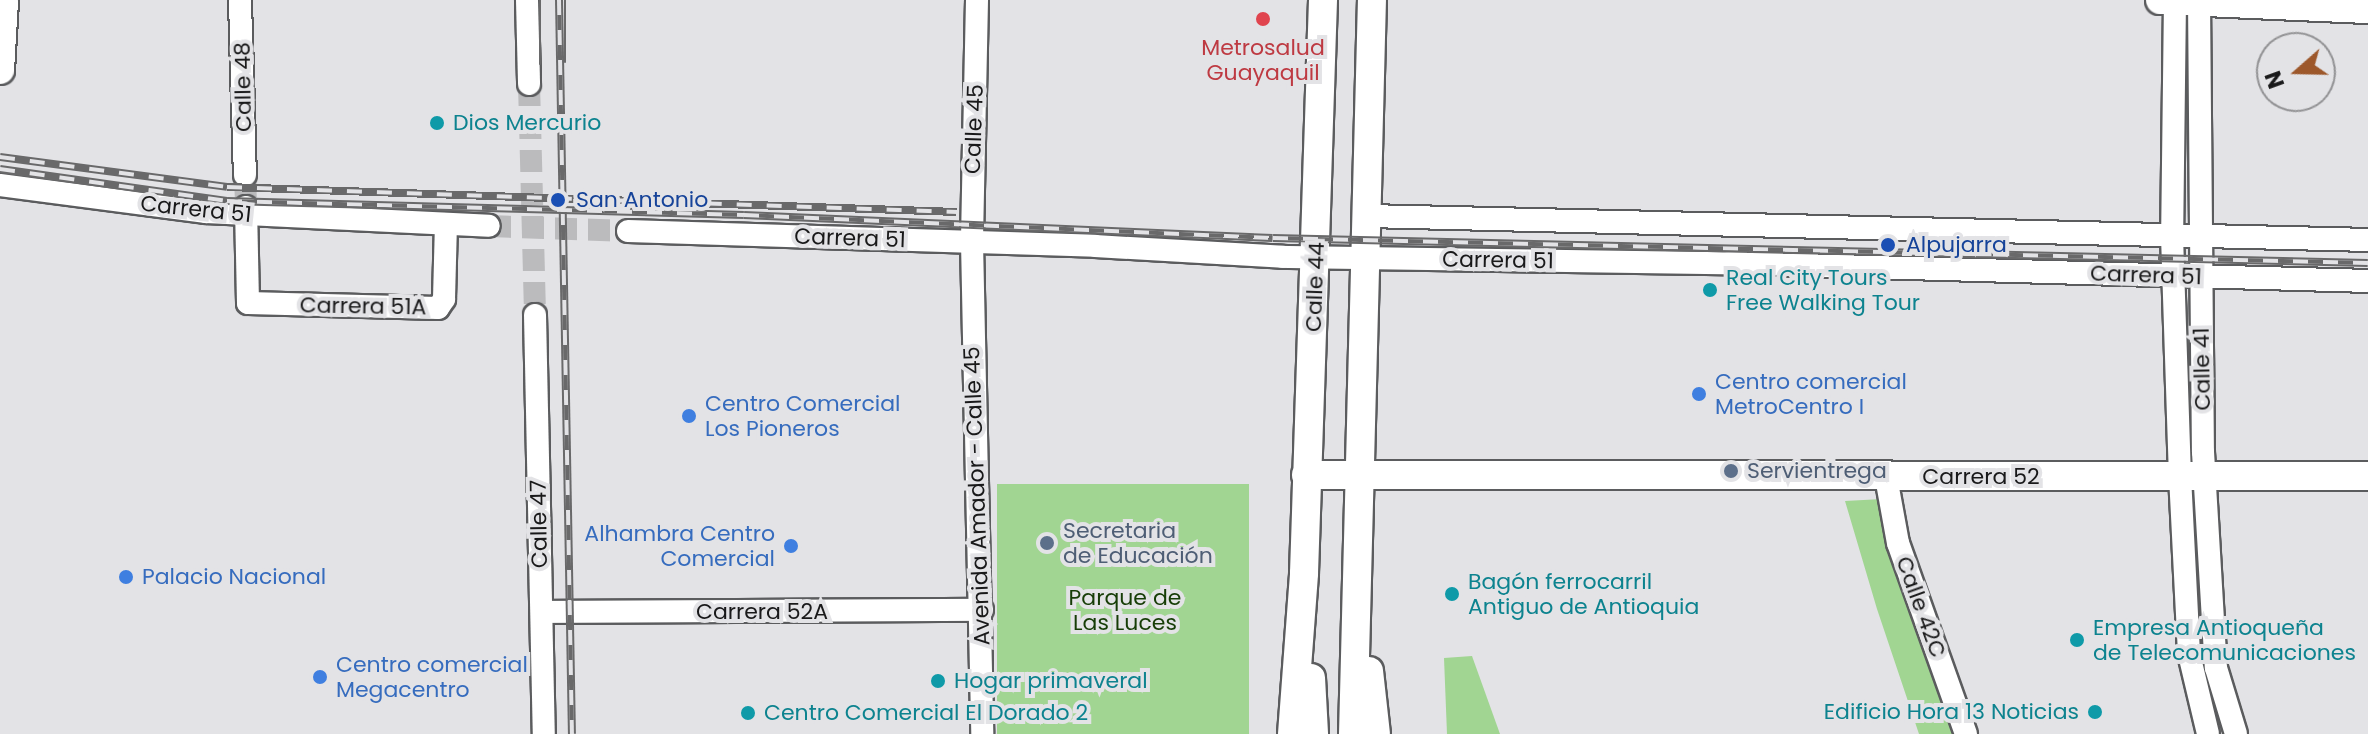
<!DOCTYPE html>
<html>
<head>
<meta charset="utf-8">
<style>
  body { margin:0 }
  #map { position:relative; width:2368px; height:734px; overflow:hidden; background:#e3e3e6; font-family:Poppins,sans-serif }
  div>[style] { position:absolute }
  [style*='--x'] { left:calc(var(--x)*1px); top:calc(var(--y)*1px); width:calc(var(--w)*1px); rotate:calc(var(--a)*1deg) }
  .green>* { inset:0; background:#a1d592; transform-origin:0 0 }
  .minor-tunnel>* { height:22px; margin-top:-11px; transform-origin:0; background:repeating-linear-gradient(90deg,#bbbbbd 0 22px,transparent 0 33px) }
  .roads { filter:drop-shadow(2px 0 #5b5c5e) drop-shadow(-2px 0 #5b5c5e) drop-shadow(0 2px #5b5c5e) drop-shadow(0 -2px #5b5c5e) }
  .minor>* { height:22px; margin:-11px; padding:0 11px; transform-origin:11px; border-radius:11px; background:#fff }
  .major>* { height:28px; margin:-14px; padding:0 14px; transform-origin:14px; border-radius:14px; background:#fff }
  .tram>* { height:2px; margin:-1px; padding:0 1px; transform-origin:1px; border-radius:1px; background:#69696a }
  .rail>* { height:8px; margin-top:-4px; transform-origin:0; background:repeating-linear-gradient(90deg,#e3e3e6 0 15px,#69696a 0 30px); box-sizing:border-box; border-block:2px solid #69696a }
  .dots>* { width:22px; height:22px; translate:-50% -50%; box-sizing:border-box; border:4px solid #e3e3e6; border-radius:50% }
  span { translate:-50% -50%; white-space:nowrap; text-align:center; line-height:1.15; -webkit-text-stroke:8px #e3e3e6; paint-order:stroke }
  .health-label { font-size:22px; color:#be3a42 }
  .street-label { font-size:22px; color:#19191a }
  .culture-label { font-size:22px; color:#0d838f }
  .left { translate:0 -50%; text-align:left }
  .right { translate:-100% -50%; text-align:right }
  .transit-label { font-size:22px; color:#164399 }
  .shop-label { font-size:22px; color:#366cbe }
  .service-label { font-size:22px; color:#4e5e75 }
  .park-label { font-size:22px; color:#163d06 }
  .north { position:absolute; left:2256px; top:32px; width:80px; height:80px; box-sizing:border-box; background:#e3e3e6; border:2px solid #929294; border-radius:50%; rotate:250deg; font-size:22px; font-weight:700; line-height:32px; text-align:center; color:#19191a }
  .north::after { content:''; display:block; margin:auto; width:28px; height:36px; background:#9d582b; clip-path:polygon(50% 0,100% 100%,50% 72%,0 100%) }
</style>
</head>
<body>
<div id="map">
  <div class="green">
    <i style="left:1249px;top:484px;width:250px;height:252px;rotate:90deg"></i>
    <i style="clip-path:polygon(1882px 499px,1894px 556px,1955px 734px,1919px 734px,1877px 609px,1845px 501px)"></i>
    <i style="clip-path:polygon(1472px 656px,1500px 734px,1447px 734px,1444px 658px)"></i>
  </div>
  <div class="minor-tunnel">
    <i style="--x:529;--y:84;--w:231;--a:88.5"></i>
    <i style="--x:245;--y:175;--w:32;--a:88"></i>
    <i style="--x:489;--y:226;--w:139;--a:2.1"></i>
  </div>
  <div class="roads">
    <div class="minor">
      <i style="--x:240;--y:0;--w:175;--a:88.4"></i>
      <i style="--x:527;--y:0;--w:84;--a:88.6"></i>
      <i style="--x:977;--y:0;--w:242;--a:91.2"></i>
      <i style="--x:972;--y:242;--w:492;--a:88.8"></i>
      <i style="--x:2175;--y:0;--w:236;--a:90.7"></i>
      <i style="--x:2172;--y:236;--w:240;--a:88.1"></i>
      <i style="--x:2180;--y:476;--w:178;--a:87.1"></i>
      <i style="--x:2189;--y:654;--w:82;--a:76.6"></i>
      <i style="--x:2199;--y:0;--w:452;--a:89.5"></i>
      <i style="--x:2203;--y:452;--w:216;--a:86.6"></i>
      <i style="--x:2216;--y:668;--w:69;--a:73.1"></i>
      <i style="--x:0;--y:185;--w:208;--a:7.5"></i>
      <i style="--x:206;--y:212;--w:283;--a:2.8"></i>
      <i style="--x:246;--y:207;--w:96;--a:88.8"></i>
      <i style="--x:248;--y:303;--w:190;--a:1.5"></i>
      <i style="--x:438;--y:308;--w:11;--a:-56"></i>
      <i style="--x:444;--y:299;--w:75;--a:-88.5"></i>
      <i style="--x:1367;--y:216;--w:1001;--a:1.37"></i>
      <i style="--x:628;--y:231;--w:467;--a:1.8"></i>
      <i style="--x:1095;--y:246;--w:188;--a:3.3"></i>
      <i style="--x:1283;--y:257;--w:446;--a:0.8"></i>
      <i style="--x:1729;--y:263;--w:639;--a:1.61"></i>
      <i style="--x:535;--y:315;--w:419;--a:88.8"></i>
      <i style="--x:1886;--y:477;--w:67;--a:79.7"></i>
      <i style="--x:1898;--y:543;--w:203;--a:70.4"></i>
      <i style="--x:542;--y:612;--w:440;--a:-0.3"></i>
    </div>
    <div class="major">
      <i style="--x:2160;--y:0;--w:208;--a:2.5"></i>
      <i style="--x:0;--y:70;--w:70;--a:-86.7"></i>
      <i style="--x:1306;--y:475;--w:1062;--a:0.05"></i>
      <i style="--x:1369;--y:671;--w:63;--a:83.7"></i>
      <i style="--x:1311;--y:678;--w:56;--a:86.9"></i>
      <i style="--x:1292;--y:734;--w:161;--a:-85.7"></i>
      <i style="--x:1304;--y:573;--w:573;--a:-88.1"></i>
      <i style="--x:1353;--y:734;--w:734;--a:-88.52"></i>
    </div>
  </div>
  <div class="tram">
    <i style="--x:540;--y:0;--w:64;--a:90"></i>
    <i style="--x:565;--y:0;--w:62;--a:90"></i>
  </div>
  <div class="rail">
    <i style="--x:559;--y:0;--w:734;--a:88.99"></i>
    <i style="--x:0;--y:157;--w:229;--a:7.5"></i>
    <i style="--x:227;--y:187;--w:730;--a:1.96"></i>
    <i style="--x:0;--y:169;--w:229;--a:8"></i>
    <i style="--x:227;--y:201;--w:517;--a:1.55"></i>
    <i style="--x:744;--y:215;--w:529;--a:2.49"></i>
    <i style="--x:1273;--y:238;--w:1095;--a:1.31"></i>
  </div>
  <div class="dots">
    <i style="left:1263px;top:19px;background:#e0444e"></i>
    <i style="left:437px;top:123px;background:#0f9aa8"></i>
    <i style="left:558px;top:200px;background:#1a4fb4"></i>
    <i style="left:1888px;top:245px;background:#1a4fb4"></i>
    <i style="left:1710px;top:290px;background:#0f9aa8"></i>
    <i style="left:1699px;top:394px;background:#3f7fe0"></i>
    <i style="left:689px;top:416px;background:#3f7fe0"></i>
    <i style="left:1731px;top:471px;background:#5c6f8a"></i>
    <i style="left:1047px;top:543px;background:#5c6f8a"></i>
    <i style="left:791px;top:546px;background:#3f7fe0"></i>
    <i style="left:126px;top:577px;background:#3f7fe0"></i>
    <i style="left:1452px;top:594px;background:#0f9aa8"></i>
    <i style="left:2077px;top:640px;background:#0f9aa8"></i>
    <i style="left:320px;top:677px;background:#3f7fe0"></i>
    <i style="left:938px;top:681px;background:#0f9aa8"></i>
    <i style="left:2095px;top:712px;background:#0f9aa8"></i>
    <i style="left:748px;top:713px;background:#0f9aa8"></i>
  </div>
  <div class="health-label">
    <span style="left:1263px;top:60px">Metrosalud<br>Guayaquil</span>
  </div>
  <div class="street-label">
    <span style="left:243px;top:87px;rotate:-91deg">Calle 48</span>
    <span style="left:974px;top:129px;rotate:-88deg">Calle 45</span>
    <span style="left:196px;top:209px;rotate:6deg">Carrera 51</span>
    <span style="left:850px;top:238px;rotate:2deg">Carrera 51</span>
    <span style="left:1498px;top:260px;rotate:1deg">Carrera 51</span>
    <span style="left:2146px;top:275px;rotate:2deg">Carrera 51</span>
    <span style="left:1315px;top:287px;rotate:-88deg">Calle 44</span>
    <span style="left:363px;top:306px;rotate:1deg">Carrera 51A</span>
    <span style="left:2202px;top:369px;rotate:-91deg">Calle 41</span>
    <span style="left:1981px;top:477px">Carrera 52</span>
    <span style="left:977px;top:496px;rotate:-92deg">Avenida Amador - Calle 45</span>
    <span style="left:539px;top:524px;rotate:-91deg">Calle 47</span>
    <span style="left:1921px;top:607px;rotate:70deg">Calle 42C</span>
    <span style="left:762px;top:612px">Carrera 52A</span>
  </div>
  <div class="culture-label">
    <span class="left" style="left:453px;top:123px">Dios Mercurio</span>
    <span class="left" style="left:1726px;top:290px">Real City Tours<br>Free Walking Tour</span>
    <span class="left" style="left:1468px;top:594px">Bagón ferrocarril<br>Antiguo de Antioquia</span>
    <span class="left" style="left:2093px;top:640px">Empresa Antioqueña<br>de Telecomunicaciones</span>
    <span class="left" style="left:954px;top:681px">Hogar primaveral</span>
    <span class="right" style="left:2079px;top:712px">Edificio Hora 13 Noticias</span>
    <span class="left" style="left:764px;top:713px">Centro Comercial El Dorado 2</span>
  </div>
  <div class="transit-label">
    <span class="left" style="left:576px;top:200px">San Antonio</span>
    <span class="left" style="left:1906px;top:245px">Alpujarra</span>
  </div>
  <div class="shop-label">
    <span class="left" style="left:1715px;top:394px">Centro comercial<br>MetroCentro I</span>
    <span class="left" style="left:705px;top:416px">Centro Comercial<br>Los Pioneros</span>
    <span class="right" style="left:775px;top:546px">Alhambra Centro<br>Comercial</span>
    <span class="left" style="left:142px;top:577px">Palacio Nacional</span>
    <span class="left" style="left:336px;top:677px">Centro comercial<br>Megacentro</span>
  </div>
  <div class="service-label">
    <span class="left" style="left:1747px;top:471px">Servientrega</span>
    <span class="left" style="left:1063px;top:543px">Secretaria<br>de Educación</span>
  </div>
  <div class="park-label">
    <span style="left:1125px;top:610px">Parque de<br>Las Luces</span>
  </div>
  <div class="north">N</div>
</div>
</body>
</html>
